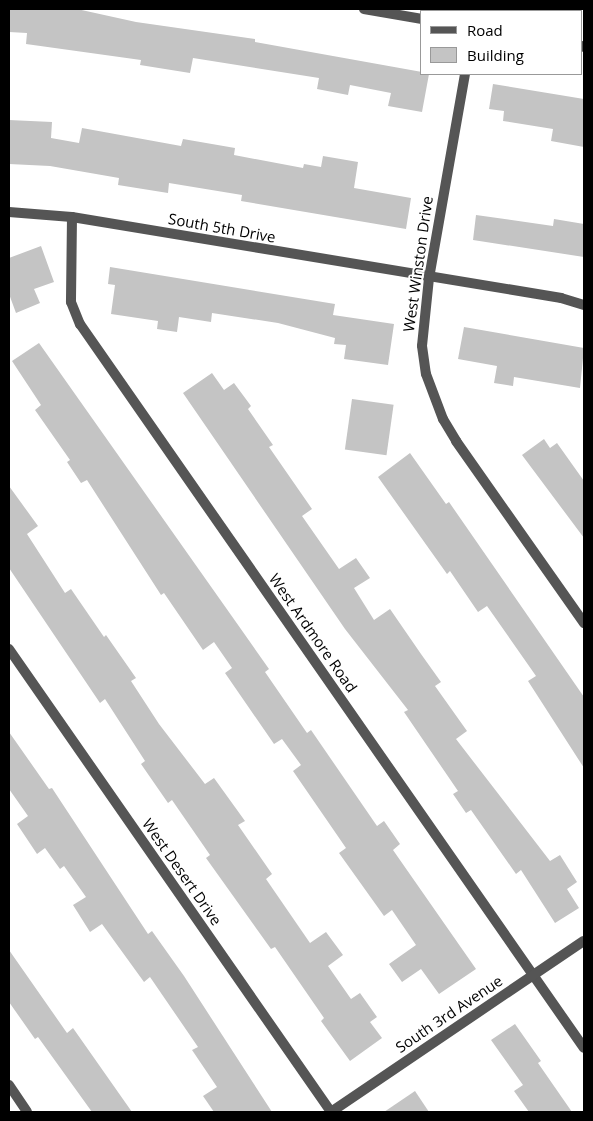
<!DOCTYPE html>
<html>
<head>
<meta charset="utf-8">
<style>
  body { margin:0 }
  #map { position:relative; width:593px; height:1121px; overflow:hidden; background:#fff; font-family:"Open Sans",sans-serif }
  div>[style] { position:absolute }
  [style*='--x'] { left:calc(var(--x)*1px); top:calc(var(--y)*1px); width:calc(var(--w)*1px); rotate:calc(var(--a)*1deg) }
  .building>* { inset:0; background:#c4c4c4; transform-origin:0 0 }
  .street>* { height:10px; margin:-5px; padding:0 5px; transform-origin:5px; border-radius:5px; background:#555 }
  span { translate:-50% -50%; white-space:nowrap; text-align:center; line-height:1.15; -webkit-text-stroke:4px #fff; paint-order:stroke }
  .street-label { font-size:15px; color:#000 }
  .frame { position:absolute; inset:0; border:10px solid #000; pointer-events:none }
  .legend { position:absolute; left:420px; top:10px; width:162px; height:65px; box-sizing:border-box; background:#fff; border:1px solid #999; margin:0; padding:6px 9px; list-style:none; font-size:15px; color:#000 }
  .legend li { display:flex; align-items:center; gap:10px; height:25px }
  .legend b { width:25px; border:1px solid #999 }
</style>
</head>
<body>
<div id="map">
  <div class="building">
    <i style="clip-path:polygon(9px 9px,77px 9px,136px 22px,255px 39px,255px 42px,422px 72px,429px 74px,422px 112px,388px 106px,391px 93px,350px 85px,348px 95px,317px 89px,319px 78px,193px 58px,190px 73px,140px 65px,141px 60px,26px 44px,27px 33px,9px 32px)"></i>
    <i style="clip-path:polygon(493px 84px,584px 99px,584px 147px,551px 141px,553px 129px,503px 121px,504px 111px,489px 109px)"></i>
    <i style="clip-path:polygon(9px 120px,52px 122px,51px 138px,79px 143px,82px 128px,181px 146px,183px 139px,235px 148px,234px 155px,303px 168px,304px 164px,321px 167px,323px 156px,358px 162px,354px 188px,411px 198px,406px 229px,241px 201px,242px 195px,169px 183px,168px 193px,118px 185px,119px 178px,50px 166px,9px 164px)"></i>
    <i style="clip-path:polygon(476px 215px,553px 226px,554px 219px,584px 224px,584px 257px,473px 240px)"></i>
    <i style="clip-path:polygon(41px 246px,54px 282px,34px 289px,40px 303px,16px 313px,9px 294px,9px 258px)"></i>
    <i style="clip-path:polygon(110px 267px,335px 304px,333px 315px,394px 324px,388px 365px,344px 359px,346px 345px,334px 344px,335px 338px,278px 323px,212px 313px,211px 322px,179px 317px,177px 332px,157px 329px,158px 321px,111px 314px,115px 285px,108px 284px)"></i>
    <i style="clip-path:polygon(464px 327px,584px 348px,580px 388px,514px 377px,513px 386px,494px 383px,497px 366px,458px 359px)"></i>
    <i style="clip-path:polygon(39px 343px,243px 632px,269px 669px,265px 672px,307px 733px,311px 730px,377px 826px,384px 821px,400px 844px,393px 850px,476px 969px,439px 994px,421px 969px,402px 982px,389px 964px,416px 945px,392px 910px,384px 916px,339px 853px,346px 848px,293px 771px,301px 765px,282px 739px,274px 744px,225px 673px,232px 668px,214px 642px,203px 650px,164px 593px,161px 595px,87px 480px,81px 483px,67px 462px,70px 460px,35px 410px,41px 405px,12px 361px)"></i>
    <i style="clip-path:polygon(212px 373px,224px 390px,234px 383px,251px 406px,248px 409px,273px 445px,269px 447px,312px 509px,302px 516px,339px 569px,356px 558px,370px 578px,354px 588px,374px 620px,390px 609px,421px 654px,441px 682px,435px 686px,467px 731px,456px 739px,550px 861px,560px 855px,577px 882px,567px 889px,579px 908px,555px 923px,521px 870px,516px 874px,471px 810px,466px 813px,453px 794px,458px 791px,404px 712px,408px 710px,345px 629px,183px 393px)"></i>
    <i style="left:352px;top:399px;width:42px;height:51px;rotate:8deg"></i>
    <i style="clip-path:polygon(544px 439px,550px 448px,557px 443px,584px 481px,584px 538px,522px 455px)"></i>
    <i style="clip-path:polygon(410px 453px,446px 504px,449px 502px,584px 697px,584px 768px,528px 681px,536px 676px,487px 606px,478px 612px,450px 571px,447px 574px,378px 477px)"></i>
    <i style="clip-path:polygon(9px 486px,38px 526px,27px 534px,65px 593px,71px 589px,104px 637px,106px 635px,136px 678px,131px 681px,159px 724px,205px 784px,214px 778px,245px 821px,238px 825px,272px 874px,266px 879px,310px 943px,326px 932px,343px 955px,328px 966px,351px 999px,360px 993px,377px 1017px,370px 1022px,382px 1038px,350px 1061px,321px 1021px,324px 1018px,275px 947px,271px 949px,206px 858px,210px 855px,172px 800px,168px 803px,141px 764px,145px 761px,105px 699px,100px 703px,9px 568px)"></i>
    <i style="clip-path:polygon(9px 732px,49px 789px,52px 788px,148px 934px,152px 931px,184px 976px,272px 1112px,214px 1112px,203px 1096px,217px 1087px,192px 1050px,198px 1047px,150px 977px,144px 982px,102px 924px,90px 932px,73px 905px,86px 897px,64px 866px,60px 869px,45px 848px,37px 854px,17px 824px,28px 816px,9px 789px)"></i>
    <i style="clip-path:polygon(9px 950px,67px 1033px,73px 1028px,132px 1112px,92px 1112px,38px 1037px,35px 1039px,9px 1002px)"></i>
    <i style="clip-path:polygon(515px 1024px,541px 1061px,538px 1063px,572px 1112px,529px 1112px,514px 1091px,523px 1085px,491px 1040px)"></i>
    <i style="clip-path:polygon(415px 1091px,429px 1112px,384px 1112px)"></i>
  </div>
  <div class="street">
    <i style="--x:364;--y:9;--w:59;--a:9.8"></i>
    <i style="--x:582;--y:46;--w:2;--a:27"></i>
    <i style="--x:465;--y:74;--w:207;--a:100"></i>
    <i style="--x:429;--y:278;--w:68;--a:95.9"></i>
    <i style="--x:422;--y:346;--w:28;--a:82"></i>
    <i style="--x:426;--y:374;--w:48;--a:69.3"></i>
    <i style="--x:443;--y:419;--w:26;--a:59"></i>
    <i style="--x:456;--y:441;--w:223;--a:54.9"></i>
    <i style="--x:9;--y:212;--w:63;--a:4.5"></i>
    <i style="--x:72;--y:217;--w:496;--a:9.4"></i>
    <i style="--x:561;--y:298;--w:24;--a:17"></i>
    <i style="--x:72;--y:217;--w:85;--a:90.7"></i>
    <i style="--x:71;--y:302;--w:24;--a:68"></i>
    <i style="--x:80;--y:324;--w:882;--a:55.16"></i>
    <i style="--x:9;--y:649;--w:564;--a:55.18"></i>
    <i style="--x:9;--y:1085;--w:32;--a:56"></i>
    <i style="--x:331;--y:1112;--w:305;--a:-34.1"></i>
  </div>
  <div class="street-label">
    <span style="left:222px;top:228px;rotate:10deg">South 5th Drive</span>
    <span style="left:418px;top:264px;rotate:-82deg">West Winston Drive</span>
    <span style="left:313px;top:633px;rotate:55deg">West Ardmore Road</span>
    <span style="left:182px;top:872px;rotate:55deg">West Desert Drive</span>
    <span style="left:449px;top:1014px;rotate:-34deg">South 3rd Avenue</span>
  </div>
  <div class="frame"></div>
  <ul class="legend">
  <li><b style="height:6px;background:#555"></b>Road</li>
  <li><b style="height:14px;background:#c4c4c4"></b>Building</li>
  </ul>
</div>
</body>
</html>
